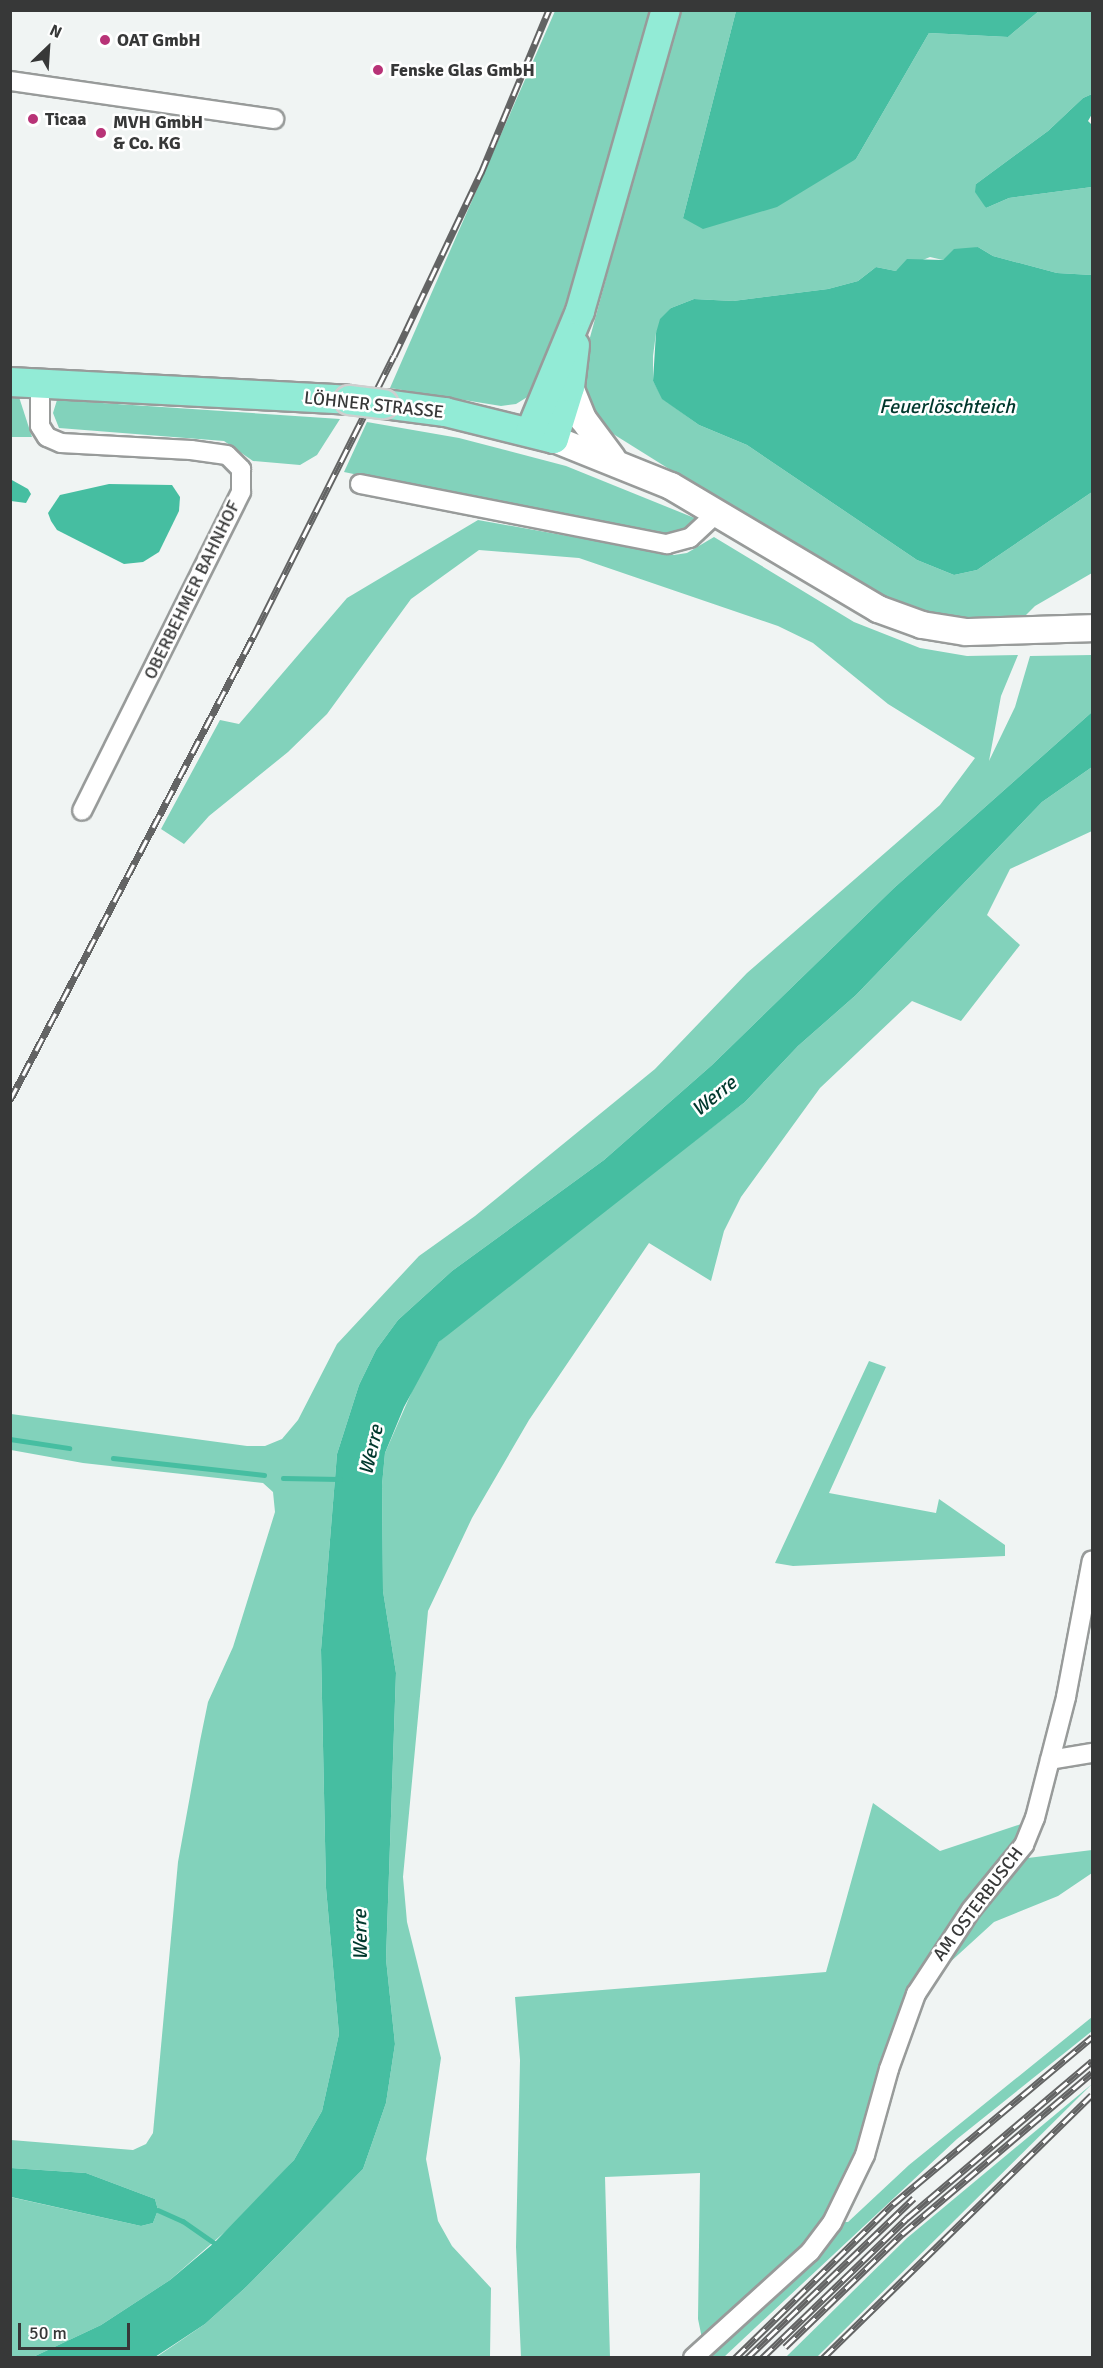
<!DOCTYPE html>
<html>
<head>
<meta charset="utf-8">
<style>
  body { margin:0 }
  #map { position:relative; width:1103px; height:2368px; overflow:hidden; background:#f0f4f3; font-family:Signika,sans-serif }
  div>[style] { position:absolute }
  .green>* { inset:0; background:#82d2bb }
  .water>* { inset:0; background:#46bea1 }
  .stream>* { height:4.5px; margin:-2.25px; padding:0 2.25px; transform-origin:2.25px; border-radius:2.25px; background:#46bea1 }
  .roads { filter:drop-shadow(2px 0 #989b9a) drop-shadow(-2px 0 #989b9a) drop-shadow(0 2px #989b9a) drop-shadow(0 -2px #989b9a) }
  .minor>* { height:18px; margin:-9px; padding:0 9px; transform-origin:9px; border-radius:9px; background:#fff }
  .secondary>* { height:26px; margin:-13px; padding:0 13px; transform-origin:13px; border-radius:13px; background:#fff }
  .primary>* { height:28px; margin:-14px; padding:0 14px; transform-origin:14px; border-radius:14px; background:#92ebd6 }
  .rail>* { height:7px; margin-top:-3.5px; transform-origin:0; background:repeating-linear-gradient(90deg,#fff 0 14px,#636464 0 28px); box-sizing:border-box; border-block:2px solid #636464 }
  .bridges { filter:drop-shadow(2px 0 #cfcfcf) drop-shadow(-2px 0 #cfcfcf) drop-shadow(0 2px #cfcfcf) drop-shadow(0 -2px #cfcfcf) }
  .primary-bridge>* { height:28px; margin:-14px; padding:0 14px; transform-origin:14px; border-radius:14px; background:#92ebd6 }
  .dots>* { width:16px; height:16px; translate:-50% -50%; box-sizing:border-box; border:3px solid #fff; border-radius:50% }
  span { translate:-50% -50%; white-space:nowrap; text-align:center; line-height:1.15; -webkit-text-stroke:5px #fff; paint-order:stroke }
  .poi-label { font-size:18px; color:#373838; font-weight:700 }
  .left { translate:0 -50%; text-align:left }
  .street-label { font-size:18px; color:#373838 }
  .water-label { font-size:20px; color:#00382d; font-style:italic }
  .frame { position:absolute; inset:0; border:12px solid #373838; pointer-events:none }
  .north { position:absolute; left:18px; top:18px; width:60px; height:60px; -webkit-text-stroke:4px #fff; paint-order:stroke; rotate:25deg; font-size:16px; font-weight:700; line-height:24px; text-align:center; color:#373838 }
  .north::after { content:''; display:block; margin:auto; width:21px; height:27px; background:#373838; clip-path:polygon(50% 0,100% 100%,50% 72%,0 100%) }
  .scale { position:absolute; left:18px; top:2323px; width:112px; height:27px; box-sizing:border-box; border:3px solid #373838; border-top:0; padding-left:8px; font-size:18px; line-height:21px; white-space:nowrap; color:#373838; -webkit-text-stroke:4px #fff; paint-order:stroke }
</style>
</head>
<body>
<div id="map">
  <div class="green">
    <i style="clip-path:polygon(555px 11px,653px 11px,593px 226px,544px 363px,529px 396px,516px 404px,501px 406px,390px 388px)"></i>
    <i style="clip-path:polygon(679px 11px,736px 11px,683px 218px,856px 159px,929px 33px,1008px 37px,1039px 11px,1092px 11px,1092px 94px,1083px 98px,1048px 131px,976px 184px,986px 208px,1009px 198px,1092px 187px,1092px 275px,1057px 273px,993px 256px,978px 247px,943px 260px,930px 257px,896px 271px,876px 267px,858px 281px,828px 289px,733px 301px,694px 299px,671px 308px,656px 333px,653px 356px,653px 381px,663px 399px,699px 425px,747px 445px,917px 560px,954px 575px,977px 570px,1092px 492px,1092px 573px,1035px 606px,1018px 623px,957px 621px,902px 608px,861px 589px,602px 427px,582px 386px,589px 341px)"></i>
    <i style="clip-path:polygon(11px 397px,19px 397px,32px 437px,11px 437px)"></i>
    <i style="clip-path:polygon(57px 400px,340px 419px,317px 455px,300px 465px,253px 461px,224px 441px,59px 428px,53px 413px)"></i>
    <i style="clip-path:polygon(367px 422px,459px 438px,566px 466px,697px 519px,679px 535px,653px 536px,344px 472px)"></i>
    <i style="clip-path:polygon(478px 520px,674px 555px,687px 553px,714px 537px,854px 622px,920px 648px,967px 656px,1018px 655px,1001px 696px,989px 761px,1015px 707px,1030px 656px,1092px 655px,1092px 712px,894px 888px,712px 1065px,604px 1160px,452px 1271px,398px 1320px,376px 1350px,359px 1385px,337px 1454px,321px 1650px,326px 1888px,339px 2034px,322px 2111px,294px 2160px,243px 2216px,170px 2280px,101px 2325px,33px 2357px,11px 2357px,10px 2197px,141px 2226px,153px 2223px,158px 2210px,155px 2199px,86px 2173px,11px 2168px,11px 2140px,133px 2150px,146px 2144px,153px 2133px,178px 1862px,200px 1741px,208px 1702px,233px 1647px,275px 1512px,273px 1492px,263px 1483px,83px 1463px,11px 1450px,11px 1414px,247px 1446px,265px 1446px,282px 1439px,298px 1420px,337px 1344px,419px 1256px,475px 1216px,655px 1069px,747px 973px,940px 805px,975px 758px,888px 704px,813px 643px,778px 626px,579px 558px,479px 550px,411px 599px,327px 714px,288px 752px,209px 816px,184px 844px,161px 829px,220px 720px,239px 724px,347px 598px)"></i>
    <i style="clip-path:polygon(1092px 767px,1092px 831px,1010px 869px,987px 915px,1020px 945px,961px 1021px,912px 1001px,820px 1088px,741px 1197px,724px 1231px,711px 1281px,649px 1243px,529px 1420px,472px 1518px,428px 1611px,403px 1877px,407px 1922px,441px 2058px,426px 2159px,438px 2221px,452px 2246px,491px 2288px,490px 2357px,155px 2358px,205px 2324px,245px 2288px,363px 2169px,386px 2103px,395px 2044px,386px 1959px,396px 1673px,383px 1591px,382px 1485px,385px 1453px,420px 1373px,439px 1342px,481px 1305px,745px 1102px,798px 1046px,856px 995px,1042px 802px)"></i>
    <i style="clip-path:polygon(869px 1361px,886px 1367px,829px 1493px,936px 1513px,939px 1499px,1005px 1545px,1005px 1556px,793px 1566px,775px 1563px)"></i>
    <i style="clip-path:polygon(873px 1803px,940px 1851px,1027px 1822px,1028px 1858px,1092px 1850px,1092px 1873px,1058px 1896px,994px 1922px,948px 1964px,926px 1994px,841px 2222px,848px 2222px,909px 2165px,1092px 2017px,1092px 2031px,957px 2139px,724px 2357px,699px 2357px,705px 2353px,698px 2319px,700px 2173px,605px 2177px,610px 2357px,521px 2357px,516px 2247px,520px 2060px,515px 1997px,826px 1972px)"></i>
    <i style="clip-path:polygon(1092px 2084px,817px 2357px,786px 2357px,907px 2238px)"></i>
  </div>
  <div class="water">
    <i style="clip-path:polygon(736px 11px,736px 10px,1039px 11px,1008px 37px,929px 33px,856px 159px,777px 207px,703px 229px,683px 218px)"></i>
    <i style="clip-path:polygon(1092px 94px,1092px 114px,1088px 121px,1092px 125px,1092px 187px,1009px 198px,986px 208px,975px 192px,976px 184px,1048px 131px,1083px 98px)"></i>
    <i style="clip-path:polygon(978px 247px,993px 256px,1057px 273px,1092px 275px,1092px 492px,977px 570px,954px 575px,917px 560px,747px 445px,699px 425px,662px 399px,653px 381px,656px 333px,660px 319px,671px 308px,694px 299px,733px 301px,828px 289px,858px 281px,876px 267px,896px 271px,907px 259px,943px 260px,954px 249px)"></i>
    <i style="clip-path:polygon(10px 479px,28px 489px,31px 494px,26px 503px,11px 501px)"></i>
    <i style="clip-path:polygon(109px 484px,172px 485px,180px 497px,179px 511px,159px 552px,143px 562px,124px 564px,57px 530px,51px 521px,48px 513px,60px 495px)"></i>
    <i style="clip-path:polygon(1092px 712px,1092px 767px,1042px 802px,856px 995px,798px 1046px,745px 1102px,439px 1342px,404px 1407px,385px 1453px,382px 1485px,383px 1591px,396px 1673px,386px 1959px,395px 2044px,386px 2103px,363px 2169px,245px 2288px,205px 2324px,155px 2357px,33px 2357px,101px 2325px,170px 2280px,214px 2243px,294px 2160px,322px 2111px,339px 2034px,326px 1888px,321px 1650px,337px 1454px,359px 1385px,376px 1350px,398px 1320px,452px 1271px,604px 1160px,712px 1065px,894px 888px)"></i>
    <i style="clip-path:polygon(11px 2168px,86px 2173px,155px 2199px,158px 2210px,153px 2223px,141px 2226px,11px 2197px)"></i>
  </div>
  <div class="stream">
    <i style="left:10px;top:1439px;width:60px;rotate:8.7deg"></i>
    <i style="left:113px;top:1458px;width:152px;rotate:6.4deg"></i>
    <i style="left:283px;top:1478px;width:57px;rotate:1deg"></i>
    <i style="left:158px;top:2210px;width:27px;rotate:24deg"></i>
    <i style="left:183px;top:2221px;width:38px;rotate:35deg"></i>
  </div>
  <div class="roads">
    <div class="minor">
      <i style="left:10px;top:81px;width:267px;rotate:8.2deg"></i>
      <i style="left:40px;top:383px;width:43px;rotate:90deg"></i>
      <i style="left:40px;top:426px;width:13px;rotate:58deg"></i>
      <i style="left:47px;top:437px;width:15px;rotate:23deg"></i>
      <i style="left:61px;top:443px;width:130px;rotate:3.1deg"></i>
      <i style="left:191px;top:450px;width:36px;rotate:8deg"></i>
      <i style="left:227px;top:455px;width:20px;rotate:45deg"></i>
      <i style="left:241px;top:469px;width:23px;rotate:90deg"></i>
      <i style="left:241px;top:492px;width:356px;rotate:116.5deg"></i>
      <i style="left:360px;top:484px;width:313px;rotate:11.1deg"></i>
      <i style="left:667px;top:544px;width:24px;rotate:-15deg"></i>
      <i style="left:690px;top:538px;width:40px;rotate:-43deg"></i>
      <i style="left:1050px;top:1760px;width:43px;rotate:-9.5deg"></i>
      <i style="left:693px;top:2358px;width:158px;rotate:-42.2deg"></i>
      <i style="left:810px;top:2252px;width:36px;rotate:-53deg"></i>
      <i style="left:832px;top:2223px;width:76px;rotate:-64.1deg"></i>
      <i style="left:865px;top:2155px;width:89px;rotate:-74.4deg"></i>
      <i style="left:889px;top:2069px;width:80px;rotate:-70.2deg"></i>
      <i style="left:916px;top:1994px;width:100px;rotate:-56.8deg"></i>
      <i style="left:971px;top:1910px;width:84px;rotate:-50.8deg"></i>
      <i style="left:1024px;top:1845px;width:29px;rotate:-68deg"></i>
      <i style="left:1035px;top:1818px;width:125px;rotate:-75.6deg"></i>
      <i style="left:1066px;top:1697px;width:139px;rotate:-79.3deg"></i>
    </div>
    <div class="secondary">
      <i style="left:570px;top:387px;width:35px;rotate:68deg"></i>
      <i style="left:583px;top:419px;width:49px;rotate:53.4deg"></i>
      <i style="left:554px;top:439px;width:126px;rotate:21.9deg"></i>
      <i style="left:671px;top:486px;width:241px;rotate:30.7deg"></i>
      <i style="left:878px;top:609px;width:47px;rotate:20deg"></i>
      <i style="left:922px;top:625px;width:45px;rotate:9deg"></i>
      <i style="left:966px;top:632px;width:126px;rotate:-1.8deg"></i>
    </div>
    <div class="primary">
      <i style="left:10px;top:382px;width:339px;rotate:3deg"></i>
      <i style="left:384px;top:404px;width:62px;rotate:7.5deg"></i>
      <i style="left:445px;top:412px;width:112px;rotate:13.9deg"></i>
      <i style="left:554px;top:439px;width:54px;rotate:-72.9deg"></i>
      <i style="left:570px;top:387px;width:42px;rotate:-83.2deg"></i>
      <i style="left:530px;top:432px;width:131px;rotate:-67.5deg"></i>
      <i style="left:580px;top:311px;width:313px;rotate:-74.1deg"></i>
    </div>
  </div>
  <div class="rail">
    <i style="left:10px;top:1100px;width:523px;rotate:-62.31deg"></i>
    <i style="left:253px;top:637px;width:314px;rotate:-63.4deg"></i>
    <i style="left:394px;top:356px;width:203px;rotate:-64.6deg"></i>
    <i style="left:481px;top:173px;width:177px;rotate:-67.4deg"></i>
    <i style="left:785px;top:2347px;width:163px;rotate:-44deg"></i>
    <i style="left:902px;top:2234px;width:249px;rotate:-40.3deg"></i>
    <i style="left:735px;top:2358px;width:221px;rotate:-44.3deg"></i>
    <i style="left:893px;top:2204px;width:260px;rotate:-40deg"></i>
    <i style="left:747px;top:2358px;width:231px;rotate:-43.8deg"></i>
    <i style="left:762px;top:2358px;width:202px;rotate:-44deg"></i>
    <i style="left:907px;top:2218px;width:243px;rotate:-40.3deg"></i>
    <i style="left:823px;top:2358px;width:376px;rotate:-44.4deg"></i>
  </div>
  <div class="bridges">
    <div class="primary-bridge">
      <i style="left:349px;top:400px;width:35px;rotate:7deg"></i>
    </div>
  </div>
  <div class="dots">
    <i style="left:105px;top:40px;background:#b83377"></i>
    <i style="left:378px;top:70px;background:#b83377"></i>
    <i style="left:33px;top:119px;background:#b83377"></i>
    <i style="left:101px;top:133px;background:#b83377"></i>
  </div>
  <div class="poi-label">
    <span class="left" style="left:117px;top:40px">OAT GmbH</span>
    <span class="left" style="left:390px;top:70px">Fenske Glas GmbH</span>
    <span class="left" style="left:45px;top:119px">Ticaa</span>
    <span class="left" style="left:113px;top:133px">MVH GmbH<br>&amp; Co. KG</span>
  </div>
  <div class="street-label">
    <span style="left:374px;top:405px;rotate:6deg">LÖHNER STRASSE</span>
    <span style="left:192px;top:590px;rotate:-64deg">OBERBEHMER BAHNHOF</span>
    <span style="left:978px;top:1904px;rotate:-53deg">AM OSTERBUSCH</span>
  </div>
  <div class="water-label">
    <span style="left:947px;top:406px">Feuerlöschteich</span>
    <span style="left:714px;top:1096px;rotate:-39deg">Werre</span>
    <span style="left:371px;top:1450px;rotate:-77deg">Werre</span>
    <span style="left:360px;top:1935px;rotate:-91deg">Werre</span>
  </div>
  <div class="frame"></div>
  <div class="north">N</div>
  <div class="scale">50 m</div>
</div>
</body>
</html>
